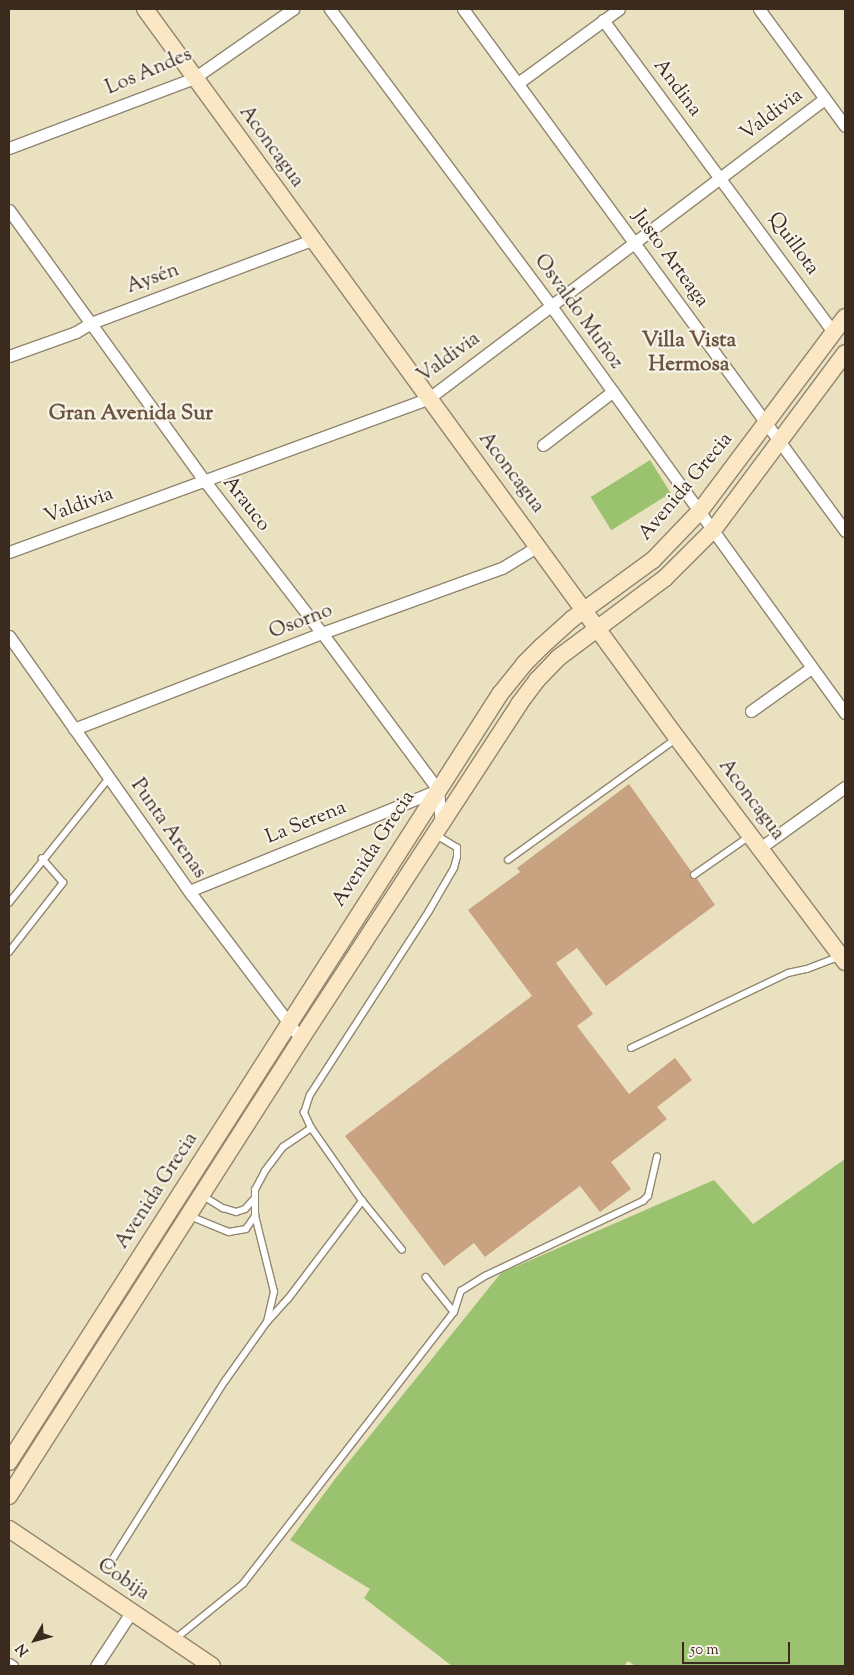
<!DOCTYPE html>
<html>
<head>
<meta charset="utf-8">
<style>
  body { margin:0 }
  #map { position:relative; width:854px; height:1675px; overflow:hidden; background:#eae1c0; font-family:"Sorts Mill Goudy",serif }
  div>[style] { position:absolute }
  .green>* { inset:0; background:#9bc36f; transform-origin:0 0 }
  .building>* { inset:0; background:#c9a281 }
  .roads { filter:drop-shadow(1px 0 #92866f) drop-shadow(-1px 0 #92866f) drop-shadow(0 1px #92866f) drop-shadow(0 -1px #92866f) }
  .lane>* { height:5.5px; margin:-2.75px; padding:0 2.75px; transform-origin:2.75px; border-radius:2.75px; background:#fff }
  .street>* { height:11px; margin:-5.5px; padding:0 5.5px; transform-origin:5.5px; border-radius:5.5px; background:#fff }
  .secondary>* { height:16px; margin:-8px; padding:0 8px; transform-origin:8px; border-radius:8px; background:#fbe7c3 }
  span { translate:-50% -50%; white-space:nowrap; text-align:center; line-height:1.15; -webkit-text-stroke:4.5px #f7f3e8; paint-order:stroke }
  .street-label { font-size:20px; color:#3b2a1e }
  .neighbourhood-label { font-size:21px; color:#6d5441; font-weight:700 }
  .frame { position:absolute; inset:0; border:10px solid #3b2a1e; pointer-events:none }
  .north { position:absolute; left:10px; top:1615px; width:50px; height:50px; -webkit-text-stroke:4px #f7f3e8; paint-order:stroke; rotate:232deg; font-size:14px; font-weight:700; line-height:20px; text-align:center; color:#3b2a1e }
  .north::after { content:''; display:block; margin:auto; width:18px; height:22px; background:#3b2a1e; clip-path:polygon(50% 0,100% 100%,50% 72%,0 100%) }
  .scale { position:absolute; left:682px; top:1642px; width:108px; height:22px; box-sizing:border-box; border:2px solid #3b2a1e; border-top:0; padding-left:6px; font-size:15px; line-height:18px; white-space:nowrap; color:#3b2a1e; -webkit-text-stroke:4px #f7f3e8; paint-order:stroke }
</style>
</head>
<body>
<div id="map">
  <div class="green">
    <i style="left:650px;top:460px;width:39px;height:70px;rotate:58deg"></i>
    <i style="clip-path:polygon(845px 1159px,845px 1666px,635px 1666px,628px 1661px,624px 1666px,452px 1666px,364px 1598px,370px 1589px,290px 1540px,335px 1479px,501px 1273px,714px 1180px,753px 1224px)"></i>
  </div>
  <div class="building">
    <i style="clip-path:polygon(629px 784px,691px 871px,690px 877px,697px 879px,715px 905px,606px 986px,577px 948px,556px 963px,593px 1014px,577px 1026px,629px 1094px,675px 1058px,692px 1080px,657px 1107px,667px 1119px,611px 1162px,631px 1189px,600px 1212px,580px 1186px,485px 1257px,474px 1243px,444px 1266px,345px 1136px,532px 996px,468px 910px,520px 872px,517px 868px)"></i>
  </div>
  <div class="roads">
    <div class="lane">
      <i style="left:508px;top:860px;width:207px;rotate:-35.8deg"></i>
      <i style="left:694px;top:875px;width:68px;rotate:-34.9deg"></i>
      <i style="left:9px;top:903px;width:160px;rotate:-51.3deg"></i>
      <i style="left:9px;top:952px;width:88px;rotate:-52deg"></i>
      <i style="left:63px;top:883px;width:32px;rotate:-131deg"></i>
      <i style="left:631px;top:1048px;width:174px;rotate:-25.5deg"></i>
      <i style="left:788px;top:973px;width:19px;rotate:-12deg"></i>
      <i style="left:807px;top:969px;width:34px;rotate:-21deg"></i>
      <i style="left:202px;top:1195px;width:25px;rotate:32deg"></i>
      <i style="left:223px;top:1208px;width:14px;rotate:17deg"></i>
      <i style="left:236px;top:1212px;width:9px;rotate:-18deg"></i>
      <i style="left:245px;top:1209px;width:13px;rotate:-48deg"></i>
      <i style="left:190px;top:1216px;width:42px;rotate:22.3deg"></i>
      <i style="left:229px;top:1232px;width:17px;rotate:-10deg"></i>
      <i style="left:246px;top:1229px;width:16px;rotate:-55deg"></i>
      <i style="left:402px;top:1250px;width:63px;rotate:-129.2deg"></i>
      <i style="left:362px;top:1201px;width:89px;rotate:-124.9deg"></i>
      <i style="left:311px;top:1128px;width:17px;rotate:-115deg"></i>
      <i style="left:304px;top:1113px;width:19px;rotate:-72deg"></i>
      <i style="left:310px;top:1095px;width:219px;rotate:-57.1deg"></i>
      <i style="left:429px;top:911px;width:50px;rotate:-59.8deg"></i>
      <i style="left:454px;top:868px;width:11px;rotate:-75deg"></i>
      <i style="left:457px;top:857px;width:9px;rotate:-90deg"></i>
      <i style="left:457px;top:848px;width:26px;rotate:-149deg"></i>
      <i style="left:426px;top:1277px;width:45px;rotate:51.3deg"></i>
      <i style="left:454px;top:1312px;width:22px;rotate:-72deg"></i>
      <i style="left:461px;top:1291px;width:28px;rotate:-32deg"></i>
      <i style="left:485px;top:1276px;width:175px;rotate:-25.4deg"></i>
      <i style="left:643px;top:1201px;width:7px;rotate:-45deg"></i>
      <i style="left:648px;top:1196px;width:40px;rotate:-77deg"></i>
      <i style="left:267px;top:1322px;width:31px;rotate:-77deg"></i>
      <i style="left:274px;top:1292px;width:78px;rotate:-104deg"></i>
      <i style="left:255px;top:1216px;width:26px;rotate:-90deg"></i>
      <i style="left:255px;top:1190px;width:21px;rotate:-62deg"></i>
      <i style="left:265px;top:1171px;width:30px;rotate:-53deg"></i>
      <i style="left:283px;top:1147px;width:34px;rotate:-34deg"></i>
      <i style="left:109px;top:1565px;width:218px;rotate:-57.8deg"></i>
      <i style="left:225px;top:1381px;width:72px;rotate:-54.6deg"></i>
      <i style="left:267px;top:1322px;width:31px;rotate:-48deg"></i>
      <i style="left:288px;top:1299px;width:123px;rotate:-52.9deg"></i>
      <i style="left:174px;top:1640px;width:89px;rotate:-39.1deg"></i>
      <i style="left:243px;top:1584px;width:344px;rotate:-52.2deg"></i>
    </div>
    <div class="street">
      <i style="left:330px;top:9px;width:370px;rotate:53.3deg"></i>
      <i style="left:551px;top:306px;width:502px;rotate:54.16deg"></i>
      <i style="left:463px;top:9px;width:647px;rotate:53.8deg"></i>
      <i style="left:759px;top:9px;width:145px;rotate:53.7deg"></i>
      <i style="left:603px;top:20px;width:389px;rotate:53.6deg"></i>
      <i style="left:518px;top:83px;width:125px;rotate:-36.2deg"></i>
      <i style="left:9px;top:148px;width:198px;rotate:-20.7deg"></i>
      <i style="left:194px;top:78px;width:121px;rotate:-34.9deg"></i>
      <i style="left:9px;top:210px;width:333px;rotate:54.2deg"></i>
      <i style="left:204px;top:480px;width:193px;rotate:52.4deg"></i>
      <i style="left:322px;top:633px;width:195px;rotate:53.5deg"></i>
      <i style="left:438px;top:790px;width:33px;rotate:85deg"></i>
      <i style="left:9px;top:356px;width:71px;rotate:-19.7deg"></i>
      <i style="left:76px;top:332px;width:17px;rotate:-31deg"></i>
      <i style="left:91px;top:323px;width:236px;rotate:-20.6deg"></i>
      <i style="left:543px;top:445px;width:88px;rotate:-37.6deg"></i>
      <i style="left:9px;top:552px;width:447px;rotate:-20.1deg"></i>
      <i style="left:429px;top:398px;width:496px;rotate:-37.1deg"></i>
      <i style="left:9px;top:636px;width:317px;rotate:54.8deg"></i>
      <i style="left:192px;top:895px;width:181px;rotate:52.9deg"></i>
      <i style="left:751px;top:711px;width:74px;rotate:-35.6deg"></i>
      <i style="left:74px;top:729px;width:266px;rotate:-21.2deg"></i>
      <i style="left:322px;top:633px;width:191px;rotate:-19.9deg"></i>
      <i style="left:502px;top:568px;width:42px;rotate:-31.4deg"></i>
      <i style="left:760px;top:848px;width:105px;rotate:-35.7deg"></i>
      <i style="left:189px;top:891px;width:269px;rotate:-22.1deg"></i>
      <i style="left:9px;top:1664px;width:4px;rotate:34deg"></i>
      <i style="left:96px;top:1666px;width:66px;rotate:-56.8deg"></i>
    </div>
    <div class="secondary">
      <i style="left:145px;top:9px;width:902px;rotate:53.88deg"></i>
      <i style="left:677px;top:738px;width:280px;rotate:53.1deg"></i>
      <i style="left:9px;top:1462px;width:912px;rotate:-57.41deg"></i>
      <i style="left:500px;top:694px;width:38px;rotate:-51deg"></i>
      <i style="left:524px;top:664px;width:24px;rotate:-45deg"></i>
      <i style="left:541px;top:647px;width:42px;rotate:-42.1deg"></i>
      <i style="left:572px;top:619px;width:100px;rotate:-36.1deg"></i>
      <i style="left:653px;top:560px;width:68px;rotate:-46.2deg"></i>
      <i style="left:700px;top:511px;width:242px;rotate:-53.2deg"></i>
      <i style="left:9px;top:1496px;width:542px;rotate:-57.42deg"></i>
      <i style="left:301px;top:1039px;width:400px;rotate:-56.9deg"></i>
      <i style="left:519px;top:704px;width:30px;rotate:-53deg"></i>
      <i style="left:537px;top:680px;width:30px;rotate:-46deg"></i>
      <i style="left:558px;top:658px;width:134px;rotate:-36.8deg"></i>
      <i style="left:665px;top:578px;width:69px;rotate:-45deg"></i>
      <i style="left:714px;top:529px;width:219px;rotate:-53.3deg"></i>
      <i style="left:9px;top:1529px;width:245px;rotate:34deg"></i>
    </div>
  </div>
  <div class="street-label">
    <span style="left:149px;top:72px;rotate:-23deg">Los Andes</span>
    <span style="left:677px;top:88px;rotate:53deg">Andina</span>
    <span style="left:772px;top:115px;rotate:-37deg">Valdivia</span>
    <span style="left:271px;top:147px;rotate:54deg">Aconcagua</span>
    <span style="left:793px;top:244px;rotate:54deg">Quillota</span>
    <span style="left:670px;top:259px;rotate:54deg">Justo Arteaga</span>
    <span style="left:153px;top:279px;rotate:-20deg">Aysén</span>
    <span style="left:578px;top:312px;rotate:54deg">Osvaldo Muñoz</span>
    <span style="left:449px;top:358px;rotate:-36deg">Valdivia</span>
    <span style="left:511px;top:473px;rotate:53deg">Aconcagua</span>
    <span style="left:686px;top:487px;rotate:-50deg">Avenida Grecia</span>
    <span style="left:246px;top:504px;rotate:52deg">Arauco</span>
    <span style="left:79px;top:506px;rotate:-20deg">Valdivia</span>
    <span style="left:301px;top:622px;rotate:-21deg">Osorno</span>
    <span style="left:751px;top:800px;rotate:53deg">Aconcagua</span>
    <span style="left:306px;top:823px;rotate:-22deg">La Serena</span>
    <span style="left:168px;top:829px;rotate:55deg">Punta Arenas</span>
    <span style="left:374px;top:849px;rotate:-57deg">Avenida Grecia</span>
    <span style="left:157px;top:1191px;rotate:-57deg">Avenida Grecia</span>
    <span style="left:123px;top:1580px;rotate:34deg">Cobija</span>
  </div>
  <div class="neighbourhood-label">
    <span style="left:689px;top:353px">Villa Vista<br>Hermosa</span>
    <span style="left:131px;top:414px">Gran Avenida Sur</span>
  </div>
  <div class="frame"></div>
  <div class="north">N</div>
  <div class="scale">50 m</div>
</div>
</body>
</html>
